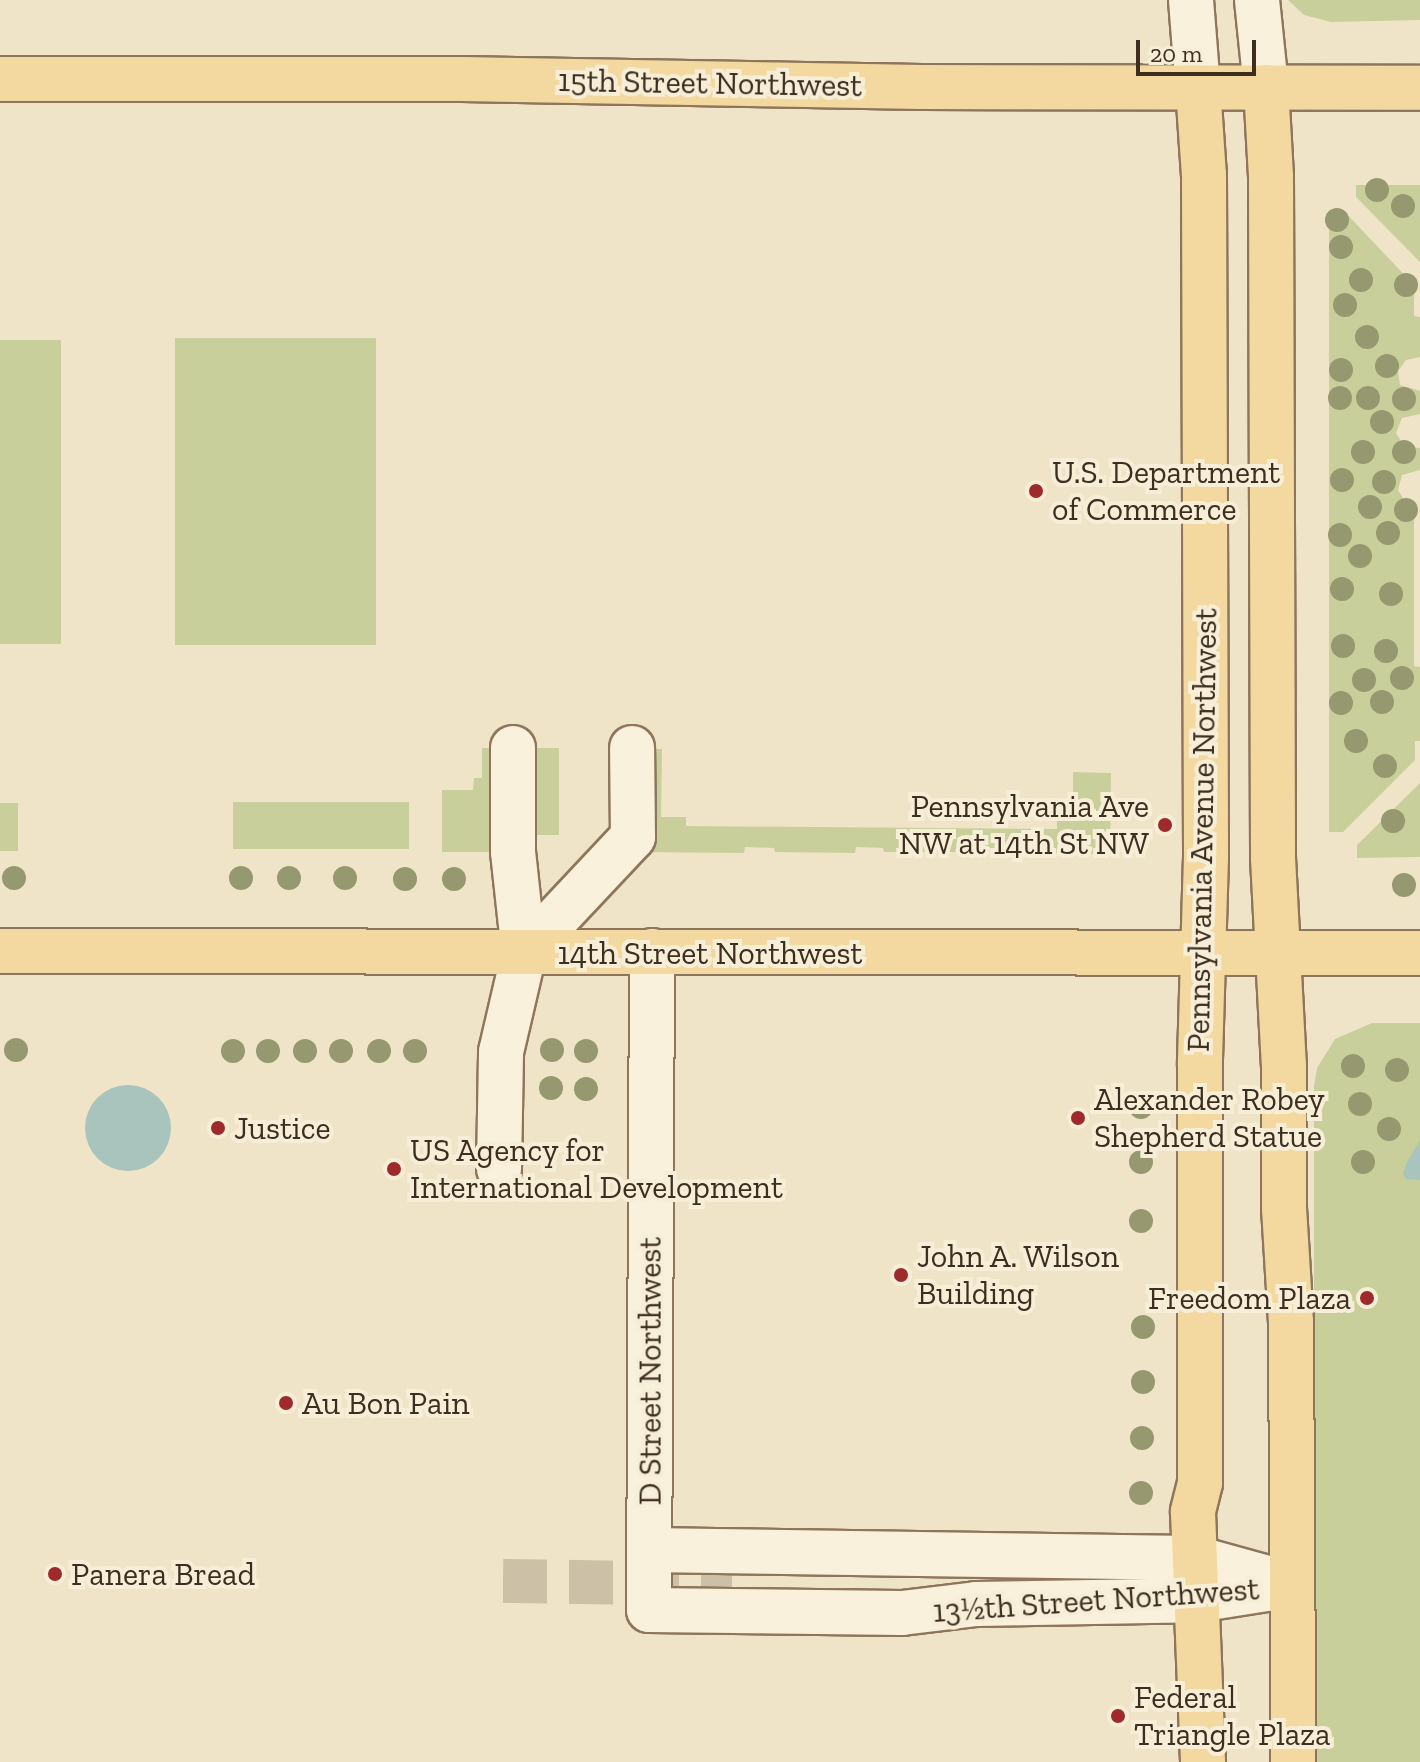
<!DOCTYPE html>
<html>
<head>
<meta charset="utf-8">
<style>
  body { margin:0 }
  #map { position:relative; width:1420px; height:1762px; overflow:hidden; background:#f0e4c8; font-family:"Zilla Slab",serif }
  div>[style] { position:absolute }
  .green>* { inset:0; background:#c9cf9b; transform-origin:0 0 }
  .water>* { inset:0; background:#a9c4bc }
  .round { border-radius:50% }
  .minor-tunnel>* { height:44px; margin-top:-22px; transform-origin:0; background:repeating-linear-gradient(90deg,#ccc0a6 0 44px,transparent 0 66px) }
  .roads { filter:drop-shadow(2px 0 #8d765c) drop-shadow(-2px 0 #8d765c) drop-shadow(0 2px #8d765c) drop-shadow(0 -2px #8d765c) }
  .minor>* { height:44px; margin:-22px; padding:0 22px; transform-origin:22px; border-radius:22px; background:#faf1dc }
  .major>* { height:44px; margin:-22px; padding:0 22px; transform-origin:22px; border-radius:22px; background:#f3d9a0 }
  .trees>* { width:24px; height:24px; margin:-12px; border-radius:50%; background:#96986f }
  .dots>* { width:22px; height:22px; translate:-50% -50%; box-sizing:border-box; border:4px solid #f7eed8; border-radius:50% }
  span { translate:-50% -50%; white-space:nowrap; text-align:center; line-height:1.15; -webkit-text-stroke:8px #f7eed8; paint-order:stroke }
  .street-label { font-size:32px; color:#3d2e20 }
  .poi-label { font-size:32px; color:#3d2e20 }
  .left { translate:0 -50%; text-align:left }
  .right { translate:-100% -50%; text-align:right }
  .scale { position:absolute; left:1136px; top:40px; width:120px; height:36px; box-sizing:border-box; border:4px solid #3d2e20; border-top:0; padding-left:10px; font-size:24px; line-height:28px; white-space:nowrap; color:#3d2e20; -webkit-text-stroke:6px #f7eed8; paint-order:stroke }
</style>
</head>
<body>
<div id="map">
  <div class="green">
    <i style="clip-path:polygon(1288px 0,1420px 0,1420px 20px,1331px 22px,1304px 15px)"></i>
    <i style="clip-path:polygon(1356px 185px,1420px 185px,1420px 262px,1356px 197px)"></i>
    <i style="clip-path:polygon(1329px 210px,1343px 210px,1414px 285px,1414px 316px,1420px 317px,1420px 357px,1406px 360px,1398px 371px,1400px 385px,1420px 391px,1420px 414px,1402px 418px,1396px 433px,1404px 446px,1420px 448px,1420px 470px,1402px 475px,1398px 490px,1406px 503px,1414px 506px,1414px 666px,1420px 667px,1420px 741px,1415px 741px,1415px 760px,1343px 832px,1329px 832px)"></i>
    <i style="left:175px;top:338px;width:201px;height:307px"></i>
    <i style="left:0;top:340px;width:61px;height:304px"></i>
    <i style="clip-path:polygon(482px 748px,505px 748px,505px 852px,442px 852px,442px 790px,473px 790px,474px 778px,482px 778px)"></i>
    <i style="left:531px;top:748px;width:28px;height:87px"></i>
    <i style="clip-path:polygon(641px 749px,662px 749px,661px 817px,686px 817px,686px 826px,1057px 829px,1057px 817px,1073px 816px,1073px 772px,1111px 773px,1110px 854px,994px 853px,993px 848px,965px 848px,964px 852px,884px 852px,883px 848px,856px 847px,855px 853px,775px 852px,774px 848px,745px 847px,744px 853px,640px 852px)"></i>
    <i style="clip-path:polygon(1420px 783px,1420px 857px,1357px 858px,1357px 845px)"></i>
    <i style="left:233px;top:802px;width:176px;height:47px"></i>
    <i style="left:0;top:803px;width:18px;height:48px"></i>
    <i style="clip-path:polygon(1372px 1023px,1420px 1023px,1420px 1762px,1314px 1762px,1314px 1086px,1317px 1068px,1335px 1039px)"></i>
  </div>
  <div class="water">
    <i class="round" style="left:85px;top:1085px;width:86px;height:86px"></i>
    <i style="clip-path:polygon(1420px 1140px,1420px 1180px,1406px 1179px,1403px 1173px,1407px 1162px)"></i>
  </div>
  <div class="minor-tunnel">
    <i style="left:503px;top:1581px;width:229px;rotate:0.8deg"></i>
  </div>
  <div class="roads">
    <div class="minor">
      <i style="left:1191px;top:0;width:88px;rotate:85.5deg"></i>
      <i style="left:1257px;top:0;width:87px;rotate:84.1deg"></i>
      <i style="left:652px;top:951px;width:659px;rotate:90.26deg"></i>
      <i style="left:649px;top:1610px;width:253px;rotate:0.7deg"></i>
      <i style="left:902px;top:1613px;width:75px;rotate:-6.9deg"></i>
      <i style="left:976px;top:1604px;width:221px;rotate:-1deg"></i>
      <i style="left:1197px;top:1600px;width:96px;rotate:-9deg"></i>
      <i style="left:524px;top:953px;width:159px;rotate:-46.8deg"></i>
      <i style="left:633px;top:837px;width:89px;rotate:-90.6deg"></i>
      <i style="left:499px;top:1169px;width:117px;rotate:-89deg"></i>
      <i style="left:501px;top:1052px;width:102px;rotate:-76.9deg"></i>
      <i style="left:524px;top:953px;width:102px;rotate:-96.2deg"></i>
      <i style="left:513px;top:852px;width:104px;rotate:-90deg"></i>
      <i style="left:649px;top:1550px;width:546px;rotate:0.84deg"></i>
      <i style="left:1195px;top:1558px;width:90px;rotate:15.4deg"></i>
    </div>
    <div class="major">
      <i style="left:0;top:79px;width:462px"></i>
      <i style="left:462px;top:79px;width:460px;rotate:1deg"></i>
      <i style="left:922px;top:87px;width:498px;rotate:0.1deg"></i>
      <i style="left:1266px;top:87px;width:90px;rotate:86.8deg"></i>
      <i style="left:1271px;top:177px;width:681px;rotate:89.83deg"></i>
      <i style="left:1273px;top:858px;width:207px;rotate:87deg"></i>
      <i style="left:1284px;top:1065px;width:143px;rotate:90deg"></i>
      <i style="left:1284px;top:1208px;width:114px;rotate:86.5deg"></i>
      <i style="left:1291px;top:1322px;width:440px;rotate:89.7deg"></i>
      <i style="left:1198px;top:88px;width:87px;rotate:86.1deg"></i>
      <i style="left:1204px;top:175px;width:682px;rotate:89.83deg"></i>
      <i style="left:1206px;top:857px;width:208px;rotate:91.7deg"></i>
      <i style="left:1200px;top:1065px;width:418px;rotate:90deg"></i>
      <i style="left:1200px;top:1483px;width:30px;rotate:104deg"></i>
      <i style="left:1193px;top:1512px;width:250px;rotate:87.7deg"></i>
      <i style="left:0;top:951px;width:1420px;rotate:0.08deg"></i>
    </div>
  </div>
  <div class="trees">
    <i style="left:1377px;top:190px"></i>
    <i style="left:1403px;top:206px"></i>
    <i style="left:1337px;top:220px"></i>
    <i style="left:1341px;top:247px"></i>
    <i style="left:1361px;top:280px"></i>
    <i style="left:1406px;top:285px"></i>
    <i style="left:1345px;top:305px"></i>
    <i style="left:1367px;top:337px"></i>
    <i style="left:1387px;top:366px"></i>
    <i style="left:1341px;top:370px"></i>
    <i style="left:1340px;top:398px"></i>
    <i style="left:1368px;top:398px"></i>
    <i style="left:1404px;top:399px"></i>
    <i style="left:1382px;top:422px"></i>
    <i style="left:1363px;top:452px"></i>
    <i style="left:1404px;top:452px"></i>
    <i style="left:1342px;top:480px"></i>
    <i style="left:1384px;top:482px"></i>
    <i style="left:1370px;top:507px"></i>
    <i style="left:1406px;top:510px"></i>
    <i style="left:1388px;top:533px"></i>
    <i style="left:1340px;top:535px"></i>
    <i style="left:1360px;top:556px"></i>
    <i style="left:1342px;top:589px"></i>
    <i style="left:1391px;top:594px"></i>
    <i style="left:1343px;top:646px"></i>
    <i style="left:1386px;top:651px"></i>
    <i style="left:1402px;top:678px"></i>
    <i style="left:1364px;top:680px"></i>
    <i style="left:1382px;top:702px"></i>
    <i style="left:1341px;top:703px"></i>
    <i style="left:1356px;top:741px"></i>
    <i style="left:1385px;top:766px"></i>
    <i style="left:1393px;top:821px"></i>
    <i style="left:14px;top:878px"></i>
    <i style="left:241px;top:878px"></i>
    <i style="left:289px;top:878px"></i>
    <i style="left:345px;top:878px"></i>
    <i style="left:405px;top:879px"></i>
    <i style="left:454px;top:879px"></i>
    <i style="left:1404px;top:885px"></i>
    <i style="left:16px;top:1050px"></i>
    <i style="left:552px;top:1050px"></i>
    <i style="left:233px;top:1051px"></i>
    <i style="left:268px;top:1051px"></i>
    <i style="left:305px;top:1051px"></i>
    <i style="left:341px;top:1051px"></i>
    <i style="left:379px;top:1051px"></i>
    <i style="left:415px;top:1051px"></i>
    <i style="left:586px;top:1051px"></i>
    <i style="left:1353px;top:1066px"></i>
    <i style="left:1397px;top:1070px"></i>
    <i style="left:551px;top:1088px"></i>
    <i style="left:586px;top:1089px"></i>
    <i style="left:1360px;top:1104px"></i>
    <i style="left:1141px;top:1107px"></i>
    <i style="left:1389px;top:1129px"></i>
    <i style="left:1141px;top:1162px"></i>
    <i style="left:1363px;top:1162px"></i>
    <i style="left:1141px;top:1221px"></i>
    <i style="left:1143px;top:1327px"></i>
    <i style="left:1143px;top:1382px"></i>
    <i style="left:1142px;top:1438px"></i>
    <i style="left:1141px;top:1493px"></i>
  </div>
  <div class="dots">
    <i style="left:1036px;top:491px;background:#9e2a2b"></i>
    <i style="left:1165px;top:825px;background:#9e2a2b"></i>
    <i style="left:1078px;top:1118px;background:#9e2a2b"></i>
    <i style="left:218px;top:1128px;background:#9e2a2b"></i>
    <i style="left:394px;top:1169px;background:#9e2a2b"></i>
    <i style="left:901px;top:1275px;background:#9e2a2b"></i>
    <i style="left:1367px;top:1298px;background:#9e2a2b"></i>
    <i style="left:286px;top:1403px;background:#9e2a2b"></i>
    <i style="left:55px;top:1574px;background:#9e2a2b"></i>
    <i style="left:1118px;top:1716px;background:#9e2a2b"></i>
  </div>
  <div class="street-label">
    <span style="left:710px;top:83px;rotate:1deg">15th Street Northwest</span>
    <span style="left:1202px;top:830px;rotate:-89deg">Pennsylvania Avenue Northwest</span>
    <span style="left:710px;top:953px">14th Street Northwest</span>
    <span style="left:650px;top:1371px;rotate:-90deg">D Street Northwest</span>
    <span style="left:1096px;top:1600px;rotate:-4deg">13½th Street Northwest</span>
  </div>
  <div class="poi-label">
    <span class="left" style="left:1052px;top:491px">U.S. Department<br>of Commerce</span>
    <span class="right" style="left:1149px;top:825px">Pennsylvania Ave<br>NW at 14th St NW</span>
    <span class="left" style="left:1094px;top:1118px">Alexander Robey<br>Shepherd Statue</span>
    <span class="left" style="left:234px;top:1128px">Justice</span>
    <span class="left" style="left:410px;top:1169px">US Agency for<br>International Development</span>
    <span class="left" style="left:917px;top:1275px">John A. Wilson<br>Building</span>
    <span class="right" style="left:1351px;top:1298px">Freedom Plaza</span>
    <span class="left" style="left:302px;top:1403px">Au Bon Pain</span>
    <span class="left" style="left:71px;top:1574px">Panera Bread</span>
    <span class="left" style="left:1134px;top:1716px">Federal<br>Triangle Plaza</span>
  </div>
  <div class="scale">20 m</div>
</div>
</body>
</html>
